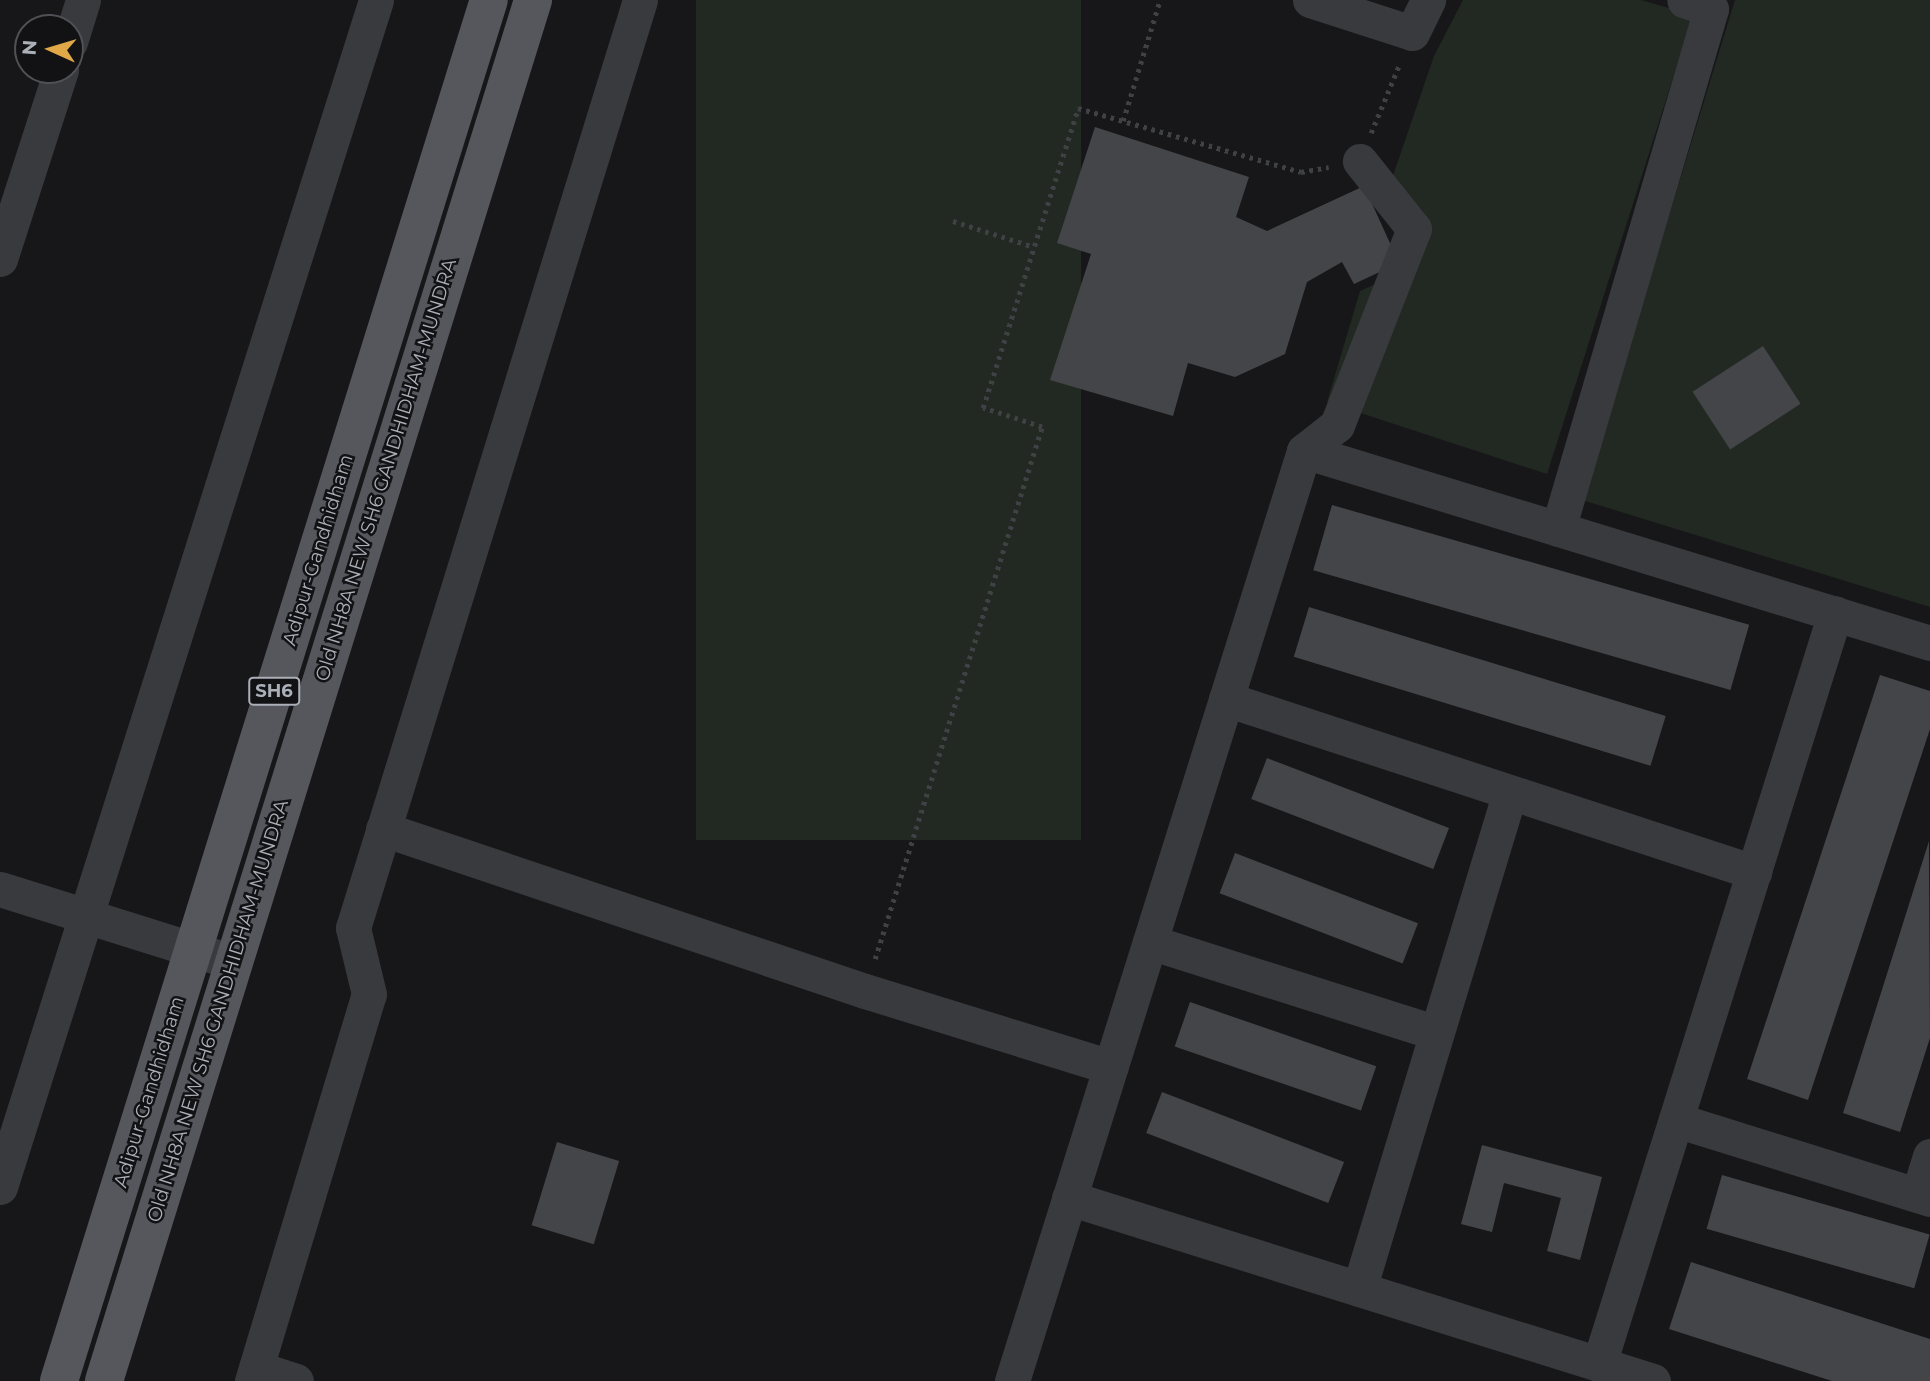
<!DOCTYPE html>
<html>
<head>
<meta charset="utf-8">
<style>
  body { margin:0 }
  #map { position:relative; width:1930px; height:1381px; overflow:hidden; background:#171719; font-family:Montserrat,sans-serif }
  div>[style] { position:absolute }
  .green>* { inset:0; background:#222922; transform-origin:0 0 }
  .building>* { inset:0; background:#444549; transform-origin:0 0 }
  .path>* { height:4.5px; margin-top:-2.25px; transform-origin:0; background:repeating-linear-gradient(90deg,#3f4145 0 3.5px,transparent 0 8.5px) }
  .minor>* { height:35px; margin:-17.5px; padding:0 17.5px; transform-origin:17.5px; border-radius:17.5px; background:#393a3e }
  .primary>* { height:38px; margin:-19px; padding:0 19px; transform-origin:19px; border-radius:19px; background:#55575c }
  span { translate:-50% -50%; white-space:nowrap; text-align:center; line-height:1.15; -webkit-text-stroke:5px #121214; paint-order:stroke }
  .shield-label span { padding:2px 5px; background:#121214; border:2px solid; border-radius:5px; -webkit-text-stroke-width:0 }
  .shield-label { font-size:18px; color:#abafb8; font-weight:700 }
  .street-label { font-size:19px; color:#abafb8 }
  .north { position:absolute; left:14px; top:14px; width:70px; height:70px; box-sizing:border-box; background:#121214; border:2px solid #4f5156; border-radius:50%; rotate:274deg; font-size:19px; font-weight:700; line-height:28px; text-align:center; color:#abafb8 }
  .north::after { content:''; display:block; margin:auto; width:24px; height:32px; background:#e1a848; clip-path:polygon(50% 0,100% 100%,50% 72%,0 100%) }
</style>
</head>
<body>
<div id="map">
  <div class="green">
    <i style="left:696px;top:0;width:385px;height:840px"></i>
    <i style="clip-path:polygon(1463px 0,1641px 0,1693px 15px,1547px 474px,1327px 402px,1360px 291px,1415px 266px,1386px 196px,1434px 56px)"></i>
    <i style="clip-path:polygon(1735px 0,1930px 0,1930px 607px,1582px 500px)"></i>
  </div>
  <div class="building">
    <i style="clip-path:polygon(1095px 127px,1249px 177px,1236px 217px,1267px 231px,1364px 186px,1399px 263px,1354px 284px,1342px 262px,1307px 282px,1285px 354px,1235px 377px,1188px 363px,1173px 416px,1050px 380px,1091px 254px,1057px 243px)"></i>
    <i style="left:1763px;top:346px;width:69px;height:84px;rotate:57deg"></i>
    <i style="left:1332px;top:505px;width:434px;height:68px;rotate:16deg"></i>
    <i style="left:1309px;top:607px;width:373px;height:52px;rotate:17deg"></i>
    <i style="clip-path:polygon(1880px 675px,1930px 691px,1930px 729px,1808px 1100px,1747px 1079px)"></i>
    <i style="left:1267px;top:758px;width:195px;height:44px;rotate:21deg"></i>
    <i style="clip-path:polygon(1929px 841px,1930px 1038px,1900px 1132px,1843px 1113px)"></i>
    <i style="left:1235px;top:853px;width:196px;height:43px;rotate:21deg"></i>
    <i style="left:1190px;top:1002px;width:197px;height:47px;rotate:19deg"></i>
    <i style="left:1162px;top:1092px;width:195px;height:44px;rotate:21deg"></i>
    <i style="left:557px;top:1142px;width:65px;height:87px;rotate:17deg"></i>
    <i style="clip-path:polygon(1482px 1145px,1602px 1177px,1580px 1260px,1547px 1251px,1561px 1198px,1504px 1183px,1492px 1232px,1461px 1224px)"></i>
    <i style="left:1722px;top:1175px;width:216px;height:56px;rotate:16deg"></i>
    <i style="clip-path:polygon(1691px 1262px,1930px 1339px,1930px 1381px,1832px 1381px,1669px 1329px)"></i>
  </div>
  <div class="path">
    <i style="left:1123px;top:121px;width:127px;rotate:-73deg"></i>
    <i style="left:1371px;top:133px;width:76px;rotate:-67.5deg"></i>
    <i style="left:953px;top:221px;width:85px;rotate:17.8deg"></i>
    <i style="left:875px;top:959px;width:558px;rotate:-72.57deg"></i>
    <i style="left:1042px;top:427px;width:62px;rotate:-162.1deg"></i>
    <i style="left:983px;top:408px;width:315px;rotate:-72.4deg"></i>
    <i style="left:1078px;top:108px;width:232px;rotate:16deg"></i>
    <i style="left:1301px;top:172px;width:28px;rotate:-10deg"></i>
  </div>
  <div class="minor">
    <i style="left:1310px;top:0;width:107px;rotate:17.9deg"></i>
    <i style="left:1412px;top:33px;width:37px;rotate:-64deg"></i>
    <i style="left:70px;top:42px;width:44px;rotate:-72.8deg"></i>
    <i style="left:0;top:259px;width:199px;rotate:-72.1deg"></i>
    <i style="left:1304px;top:451px;width:655px;rotate:17.05deg"></i>
    <i style="left:1558px;top:529px;width:542px;rotate:-73.6deg"></i>
    <i style="left:1711px;top:9px;width:28px;rotate:-162deg"></i>
    <i style="left:1226px;top:699px;width:556px;rotate:18.14deg"></i>
    <i style="left:383px;top:829px;width:508px;rotate:18.58deg"></i>
    <i style="left:865px;top:991px;width:257px;rotate:17.2deg"></i>
    <i style="left:0;top:889px;width:244px;rotate:17.4deg"></i>
    <i style="left:1150px;top:942px;width:297px;rotate:17.6deg"></i>
    <i style="left:1676px;top:1120px;width:266px;rotate:17.3deg"></i>
    <i style="left:0;top:1187px;width:1245px;rotate:-72.42deg"></i>
    <i style="left:1918px;top:1195px;width:41px;rotate:-72.9deg"></i>
    <i style="left:1069px;top:1198px;width:612px;rotate:17.4deg"></i>
    <i style="left:1359px;top:1289px;width:519px;rotate:-73.1deg"></i>
    <i style="left:1599px;top:1364px;width:787px;rotate:-72.55deg"></i>
    <i style="left:256px;top:1368px;width:42px;rotate:18deg"></i>
    <i style="left:252px;top:1381px;width:404px;rotate:-73.2deg"></i>
    <i style="left:369px;top:994px;width:68px;rotate:-103.6deg"></i>
    <i style="left:353px;top:928px;width:971px;rotate:-72.81deg"></i>
    <i style="left:1012px;top:1381px;width:975px;rotate:-72.57deg"></i>
    <i style="left:1304px;top:451px;width:42px;rotate:-38.2deg"></i>
    <i style="left:1337px;top:425px;width:211px;rotate:-68.6deg"></i>
    <i style="left:1414px;top:229px;width:87px;rotate:-128.5deg"></i>
  </div>
  <div class="primary">
    <i style="left:59px;top:1381px;width:1446px;rotate:-72.71deg"></i>
    <i style="left:104px;top:1381px;width:1446px;rotate:-72.74deg"></i>
  </div>
  <div class="shield-label">
    <span style="left:274px;top:691px">SH6</span>
  </div>
  <div class="street-label">
    <span style="left:386px;top:470px;rotate:-73deg">Old NH8A NEW SH6 GANDHIDHAM-MUNDRA</span>
    <span style="left:318px;top:550px;rotate:-73deg">Adipur-Gandhidham</span>
    <span style="left:218px;top:1011px;rotate:-73deg">Old NH8A NEW SH6 GANDHIDHAM-MUNDRA</span>
    <span style="left:149px;top:1092px;rotate:-73deg">Adipur-Gandhidham</span>
  </div>
  <div class="north">N</div>
</div>
</body>
</html>
